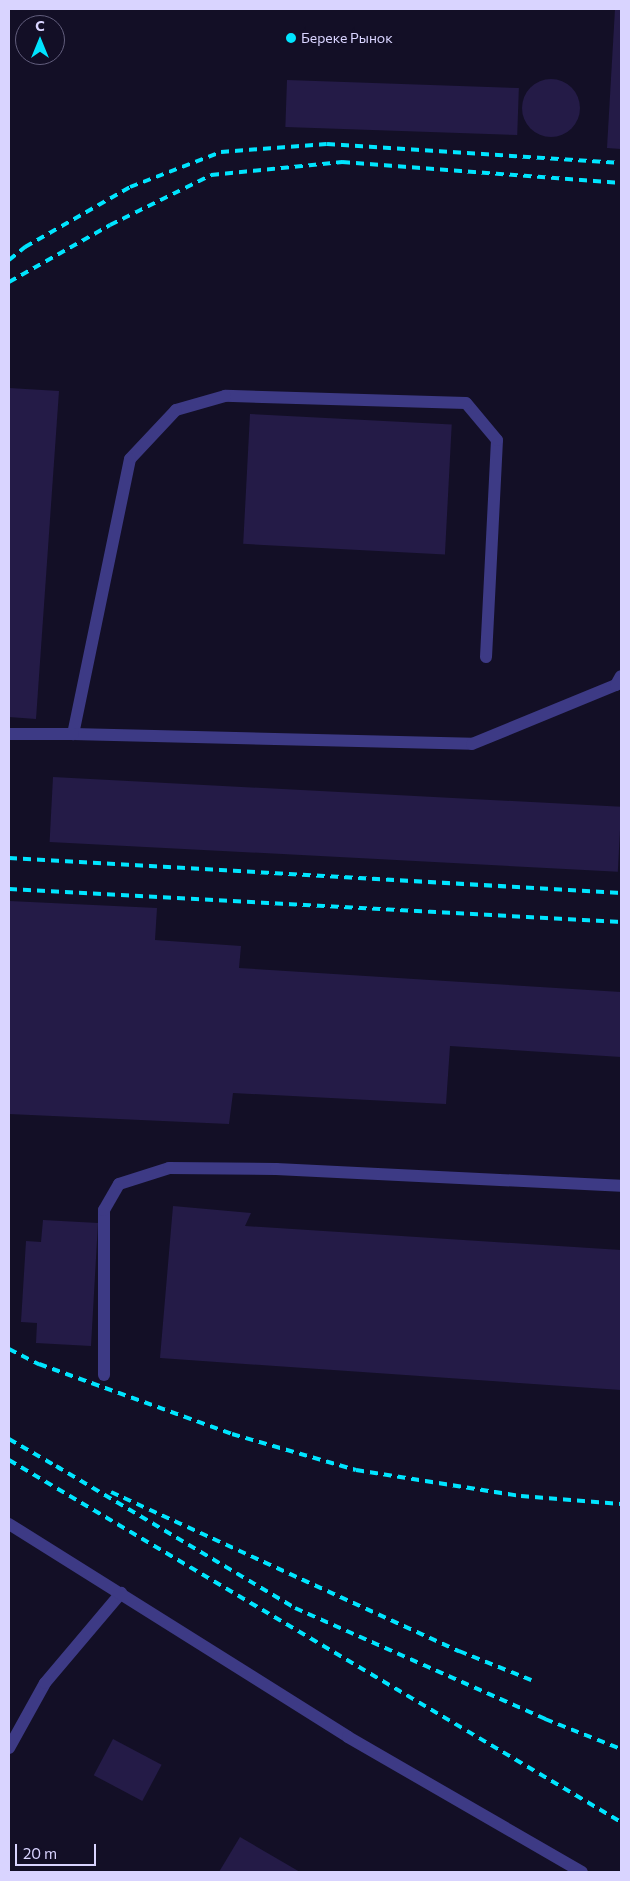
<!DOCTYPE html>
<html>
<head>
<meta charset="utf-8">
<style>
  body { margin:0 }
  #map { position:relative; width:630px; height:1881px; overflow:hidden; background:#130f26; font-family:Commissioner,sans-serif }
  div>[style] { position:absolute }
  .building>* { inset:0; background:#241b47; transform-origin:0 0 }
  .round { border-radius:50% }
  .service>* { height:12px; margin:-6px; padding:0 6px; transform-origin:6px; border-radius:6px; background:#3d3a85 }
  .minor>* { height:12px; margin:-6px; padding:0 6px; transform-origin:6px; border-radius:6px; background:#3d3a85 }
  .rail>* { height:4px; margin-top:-2px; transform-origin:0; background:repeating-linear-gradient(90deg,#00e5ff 0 8px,transparent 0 14px) }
  .dots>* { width:14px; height:14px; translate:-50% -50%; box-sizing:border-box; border:2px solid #130f26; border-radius:50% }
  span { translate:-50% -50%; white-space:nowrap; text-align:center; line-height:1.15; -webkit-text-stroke:4.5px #130f26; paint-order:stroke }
  .poi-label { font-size:14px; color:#d9d4ff }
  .left { translate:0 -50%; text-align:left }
  .frame { position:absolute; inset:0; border:10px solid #d9d4ff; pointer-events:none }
  .north { position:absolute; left:15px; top:15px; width:50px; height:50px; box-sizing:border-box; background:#130f26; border:1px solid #625e7d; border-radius:50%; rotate:0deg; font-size:14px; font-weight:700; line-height:20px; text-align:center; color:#d9d4ff }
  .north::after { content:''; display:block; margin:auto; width:18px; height:22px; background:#00e5ff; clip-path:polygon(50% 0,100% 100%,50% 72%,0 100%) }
  .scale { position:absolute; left:15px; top:1844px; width:81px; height:22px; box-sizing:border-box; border:2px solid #d9d4ff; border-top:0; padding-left:6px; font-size:15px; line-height:18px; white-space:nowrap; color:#d9d4ff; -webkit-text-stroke:4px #130f26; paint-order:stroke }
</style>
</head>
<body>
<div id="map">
  <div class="building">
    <i style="clip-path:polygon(615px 9px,621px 9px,621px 149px,607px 148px)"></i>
    <i class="round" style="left:522px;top:79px;width:58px;height:58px"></i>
    <i style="left:287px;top:80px;width:232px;height:47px;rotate:2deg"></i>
    <i style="clip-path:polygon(9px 388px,59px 391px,36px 719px,9px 717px)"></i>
    <i style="left:250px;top:414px;width:202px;height:130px;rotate:3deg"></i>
    <i style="left:53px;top:777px;width:569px;height:65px;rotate:3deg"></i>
    <i style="clip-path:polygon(9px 901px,157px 908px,155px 940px,241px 946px,239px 968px,621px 992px,621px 1057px,450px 1046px,446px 1104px,233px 1093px,229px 1124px,9px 1114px)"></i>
    <i style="clip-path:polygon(173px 1206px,251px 1213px,245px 1226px,621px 1250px,621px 1390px,160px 1358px)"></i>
    <i style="clip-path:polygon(43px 1220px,98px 1223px,91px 1346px,36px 1343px,37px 1323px,21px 1322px,26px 1241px,41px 1242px)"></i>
    <i style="left:113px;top:1739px;width:55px;height:41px;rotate:28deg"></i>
    <i style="clip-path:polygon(240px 1837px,300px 1872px,219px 1872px)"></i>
  </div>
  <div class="service">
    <i style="left:486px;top:657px;width:217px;rotate:-87.1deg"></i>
    <i style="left:497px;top:440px;width:48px;rotate:-130deg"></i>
    <i style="left:466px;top:403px;width:241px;rotate:-178.3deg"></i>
    <i style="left:225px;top:396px;width:51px;rotate:164.1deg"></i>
    <i style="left:176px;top:410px;width:67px;rotate:133.2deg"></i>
    <i style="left:130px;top:459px;width:281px;rotate:101.7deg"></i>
    <i style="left:73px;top:734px;width:399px;rotate:1.4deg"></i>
    <i style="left:472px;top:744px;width:156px;rotate:-22.3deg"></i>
    <i style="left:616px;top:685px;width:10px;rotate:-61deg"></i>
    <i style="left:9px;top:734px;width:64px"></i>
    <i style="left:104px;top:1375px;width:165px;rotate:-90deg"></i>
    <i style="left:104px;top:1210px;width:30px;rotate:-60deg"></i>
    <i style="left:119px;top:1184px;width:52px;rotate:-17.7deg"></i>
    <i style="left:169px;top:1168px;width:107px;rotate:0.5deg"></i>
    <i style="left:276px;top:1169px;width:345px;rotate:2.8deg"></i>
    <i style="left:9px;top:1748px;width:74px;rotate:-61deg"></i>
    <i style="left:45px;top:1683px;width:118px;rotate:-49.8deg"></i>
  </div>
  <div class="minor">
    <i style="left:9px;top:1524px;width:400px;rotate:32.1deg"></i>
    <i style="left:348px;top:1737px;width:270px;rotate:30deg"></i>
  </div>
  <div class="rail">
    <i style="left:9px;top:260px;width:21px;rotate:-39deg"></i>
    <i style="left:25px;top:247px;width:121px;rotate:-29.7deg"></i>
    <i style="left:130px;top:187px;width:97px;rotate:-21deg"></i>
    <i style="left:221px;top:152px;width:106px;rotate:-4.3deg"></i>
    <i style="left:327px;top:144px;width:295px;rotate:3.7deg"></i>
    <i style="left:9px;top:282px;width:116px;rotate:-29.4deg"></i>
    <i style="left:110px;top:225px;width:113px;rotate:-26.3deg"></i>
    <i style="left:211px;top:175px;width:132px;rotate:-5.7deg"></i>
    <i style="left:342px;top:162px;width:280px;rotate:4.3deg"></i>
    <i style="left:9px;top:858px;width:613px;rotate:3.27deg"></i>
    <i style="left:9px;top:889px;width:613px;rotate:3.09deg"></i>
    <i style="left:9px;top:1349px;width:34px;rotate:27deg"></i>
    <i style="left:39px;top:1364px;width:205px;rotate:19.9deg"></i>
    <i style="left:232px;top:1434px;width:129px;rotate:16.2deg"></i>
    <i style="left:356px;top:1470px;width:167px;rotate:9deg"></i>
    <i style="left:521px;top:1496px;width:100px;rotate:4.6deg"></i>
    <i style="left:9px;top:1439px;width:60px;rotate:30deg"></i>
    <i style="left:9px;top:1460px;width:711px;rotate:30.6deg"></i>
    <i style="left:56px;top:1466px;width:278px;rotate:30.7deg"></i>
    <i style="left:295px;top:1608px;width:274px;rotate:23.9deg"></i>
    <i style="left:545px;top:1719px;width:82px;rotate:21.5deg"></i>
    <i style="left:111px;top:1492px;width:383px;rotate:24.6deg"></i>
    <i style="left:459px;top:1651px;width:78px;rotate:21.9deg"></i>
  </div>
  <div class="dots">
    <i style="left:291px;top:38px;background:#00e5ff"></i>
  </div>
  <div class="poi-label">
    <span class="left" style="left:301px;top:38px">Береке Рынок</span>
  </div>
  <div class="frame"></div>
  <div class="north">С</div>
  <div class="scale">20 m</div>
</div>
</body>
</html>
